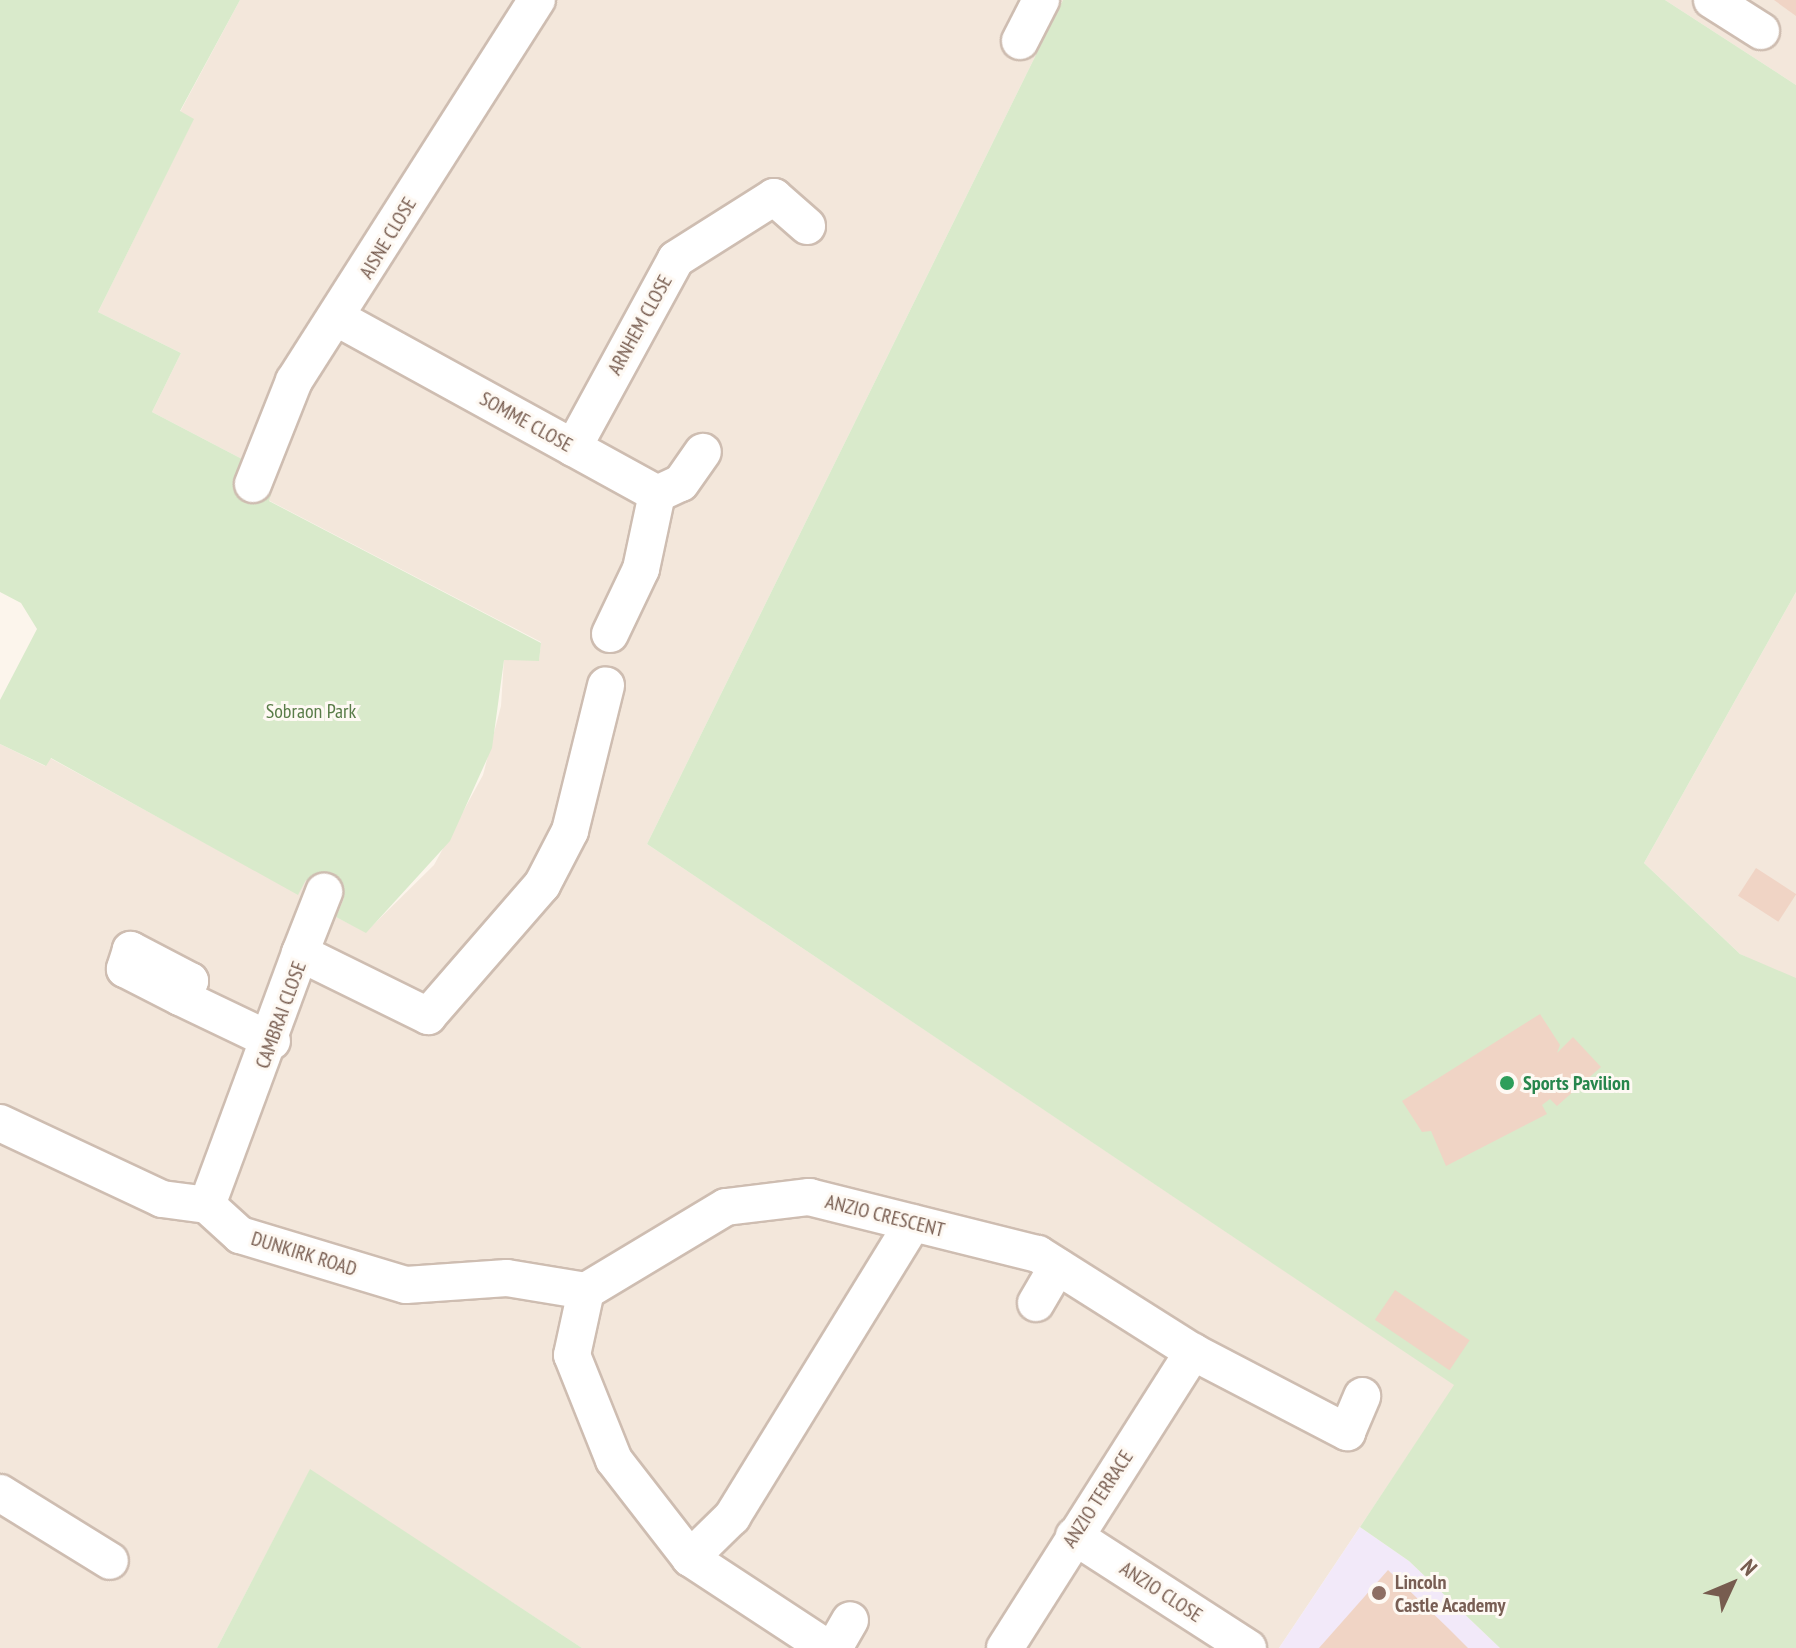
<!DOCTYPE html>
<html>
<head>
<meta charset="utf-8">
<style>
  body { margin:0 }
  #map { position:relative; width:1796px; height:1648px; overflow:hidden; background:#fcf5ec; font-family:"PT Sans Narrow",sans-serif }
  div>[style] { position:absolute }
  .residential>* { inset:0; background:#f3e7db }
  .education>* { inset:0; background:#f2e9f9 }
  .green>* { inset:0; background:#d9eacb }
  .building>* { inset:0; background:#f0d4c5; transform-origin:0 0 }
  .roads { filter:drop-shadow(2px 0 #cebdb1) drop-shadow(-2px 0 #cebdb1) drop-shadow(0 2px #cebdb1) drop-shadow(0 -2px #cebdb1) }
  .minor>* { height:36px; margin:-18px; padding:0 18px; transform-origin:18px; border-radius:18px; background:#fff }
  .dots>* { width:22px; height:22px; translate:-50% -50%; box-sizing:border-box; border:4px solid #fef9f3; border-radius:50% }
  span { translate:-50% -50%; white-space:nowrap; text-align:center; line-height:1.15; -webkit-text-stroke:6px #fef9f3; paint-order:stroke }
  .street-label { font-size:20px; color:#775c4f }
  .park-label { font-size:20px; color:#597c48 }
  .leisure-label { font-size:20px; color:#27864d; font-weight:700 }
  .left { translate:0 -50%; text-align:left }
  .education-label { font-size:20px; color:#785e54; font-weight:700 }
  .north { position:absolute; left:1692px; top:1544px; width:80px; height:80px; -webkit-text-stroke:6px #fef9f3; paint-order:stroke; rotate:46deg; font-size:22px; font-weight:700; line-height:32px; text-align:center; color:#775c4f }
  .north::after { content:''; display:block; margin:auto; width:28px; height:36px; background:#775c4f; clip-path:polygon(50% 0,100% 100%,50% 72%,0 100%) }
</style>
</head>
<body>
<div id="map">
  <div class="residential">
    <i style="clip-path:polygon(240px 0,1063px 0,647px 844px,1455px 1385px,1279px 1648px,582px 1648px,310px 1470px,217px 1648px,0 1648px,0 744px,45px 766px,50px 758px,298px 894px,306px 879px,345px 898px,336px 917px,366px 932px,434px 865px,483px 775px,501px 706px,504px 659px,539px 660px,541px 642px,268px 500px,236px 475px,242px 459px,152px 412px,181px 353px,98px 312px,193px 120px,180px 112px)"></i>
    <i style="clip-path:polygon(1665px 0,1796px 0,1796px 85px)"></i>
    <i style="clip-path:polygon(1796px 592px,1796px 978px,1792px 979px,1740px 954px,1644px 863px)"></i>
  </div>
  <div class="education">
    <i style="clip-path:polygon(1360px 1527px,1409px 1561px,1500px 1648px,1279px 1648px)"></i>
  </div>
  <div class="green">
    <i style="clip-path:polygon(0 0,240px 0,180px 111px,194px 119px,98px 312px,181px 353px,152px 412px,242px 459px,236px 475px,271px 494px,269px 501px,541px 643px,539px 661px,504px 660px,492px 748px,450px 841px,366px 933px,336px 917px,344px 898px,306px 880px,298px 895px,51px 758px,46px 766px,0 744px,0 700px,37px 629px,21px 603px,0 592px)"></i>
    <i style="clip-path:polygon(1063px 0,1665px 0,1796px 85px,1796px 592px,1644px 863px,1740px 954px,1796px 978px,1796px 1648px,1500px 1648px,1409px 1561px,1360px 1527px,1454px 1385px,647px 844px)"></i>
    <i style="clip-path:polygon(310px 1469px,582px 1648px,217px 1648px)"></i>
  </div>
  <div class="building">
    <i style="clip-path:polygon(1774px 0,1796px 0,1796px 16px)"></i>
    <i style="left:1756px;top:868px;width:48px;height:33px;rotate:33deg"></i>
    <i style="clip-path:polygon(1540px 1014px,1560px 1045px,1557px 1053px,1573px 1037px,1601px 1067px,1557px 1106px,1550px 1099px,1542px 1105px,1547px 1114px,1446px 1166px,1431px 1131px,1422px 1132px,1402px 1101px)"></i>
    <i style="left:1395px;top:1290px;width:90px;height:36px;rotate:34deg"></i>
    <i style="clip-path:polygon(1388px 1570px,1448px 1628px,1468px 1648px,1319px 1648px)"></i>
  </div>
  <div class="roads">
    <div class="minor">
      <i style="left:1712px;top:0;width:58px;rotate:32.3deg"></i>
      <i style="left:1020px;top:41px;width:46px;rotate:-62.9deg"></i>
      <i style="left:339px;top:319px;width:363px;rotate:28.8deg"></i>
      <i style="left:657px;top:494px;width:26px;rotate:-25deg"></i>
      <i style="left:681px;top:483px;width:38px;rotate:-55deg"></i>
      <i style="left:573px;top:448px;width:215px;rotate:-61.4deg"></i>
      <i style="left:676px;top:259px;width:116px;rotate:-32.3deg"></i>
      <i style="left:774px;top:197px;width:44px;rotate:41.3deg"></i>
      <i style="left:253px;top:484px;width:111px;rotate:-68.3deg"></i>
      <i style="left:294px;top:381px;width:452px;rotate:-57.5deg"></i>
      <i style="left:610px;top:634px;width:72px;rotate:-64.5deg"></i>
      <i style="left:641px;top:569px;width:77px;rotate:-78deg"></i>
      <i style="left:300px;top:953px;width:66px;rotate:-68.5deg"></i>
      <i style="left:180px;top:997px;width:19px;rotate:-58deg"></i>
      <i style="left:190px;top:981px;width:67px;rotate:-152.3deg"></i>
      <i style="left:131px;top:950px;width:20px;rotate:108deg"></i>
      <i style="left:125px;top:969px;width:62px;rotate:27deg"></i>
      <i style="left:180px;top:997px;width:102px;rotate:25.6deg"></i>
      <i style="left:0;top:1123px;width:179px;rotate:25.1deg"></i>
      <i style="left:162px;top:1199px;width:45px;rotate:7.6deg"></i>
      <i style="left:207px;top:1205px;width:45px;rotate:42.3deg"></i>
      <i style="left:240px;top:1235px;width:173px;rotate:16.8deg"></i>
      <i style="left:406px;top:1285px;width:101px;rotate:-4deg"></i>
      <i style="left:507px;top:1278px;width:80px;rotate:9.3deg"></i>
      <i style="left:207px;top:1205px;width:269px;rotate:-69.7deg"></i>
      <i style="left:300px;top:953px;width:143px;rotate:26.2deg"></i>
      <i style="left:428px;top:1016px;width:174px;rotate:-49deg"></i>
      <i style="left:542px;top:885px;width:61px;rotate:-62.6deg"></i>
      <i style="left:570px;top:831px;width:150px;rotate:-76.1deg"></i>
      <i style="left:1036px;top:1303px;width:42px;rotate:-59.7deg"></i>
      <i style="left:0;top:1493px;width:129px;rotate:31.7deg"></i>
      <i style="left:1074px;top:1536px;width:207px;rotate:32.8deg"></i>
      <i style="left:690px;top:1558px;width:59px;rotate:-44.3deg"></i>
      <i style="left:732px;top:1517px;width:345px;rotate:-58.4deg"></i>
      <i style="left:827px;top:1648px;width:164px;rotate:-146.7deg"></i>
      <i style="left:690px;top:1558px;width:124px;rotate:-127.8deg"></i>
      <i style="left:614px;top:1460px;width:113px;rotate:-111.8deg"></i>
      <i style="left:572px;top:1355px;width:66px;rotate:-77.7deg"></i>
      <i style="left:586px;top:1291px;width:163px;rotate:-31deg"></i>
      <i style="left:726px;top:1207px;width:84px;rotate:-6.9deg"></i>
      <i style="left:809px;top:1197px;width:236px;rotate:14deg"></i>
      <i style="left:1038px;top:1254px;width:183px;rotate:32.3deg"></i>
      <i style="left:1193px;top:1352px;width:174px;rotate:27.5deg"></i>
      <i style="left:1347px;top:1432px;width:39px;rotate:-67deg"></i>
      <i style="left:834px;top:1648px;width:32px;rotate:-60deg"></i>
      <i style="left:1005px;top:1648px;width:351px;rotate:-57.6deg"></i>
    </div>
  </div>
  <div class="dots">
    <i style="left:1507px;top:1083px;background:#2e9e5b"></i>
    <i style="left:1379px;top:1593px;background:#8d6e63"></i>
  </div>
  <div class="street-label">
    <span style="left:388px;top:238px;rotate:-59deg">AISNE CLOSE</span>
    <span style="left:640px;top:325px;rotate:-61deg">ARNHEM CLOSE</span>
    <span style="left:526px;top:422px;rotate:29deg">SOMME CLOSE</span>
    <span style="left:281px;top:1015px;rotate:-70deg">CAMBRAI CLOSE</span>
    <span style="left:885px;top:1216px;rotate:14deg">ANZIO CRESCENT</span>
    <span style="left:304px;top:1254px;rotate:17deg">DUNKIRK ROAD</span>
    <span style="left:1098px;top:1499px;rotate:-57deg">ANZIO TERRACE</span>
    <span style="left:1161px;top:1592px;rotate:33deg">ANZIO CLOSE</span>
  </div>
  <div class="park-label">
    <span style="left:311px;top:711px">Sobraon Park</span>
  </div>
  <div class="leisure-label">
    <span class="left" style="left:1523px;top:1083px">Sports Pavilion</span>
  </div>
  <div class="education-label">
    <span class="left" style="left:1395px;top:1594px">Lincoln<br>Castle Academy</span>
  </div>
  <div class="north">N</div>
</div>
</body>
</html>
